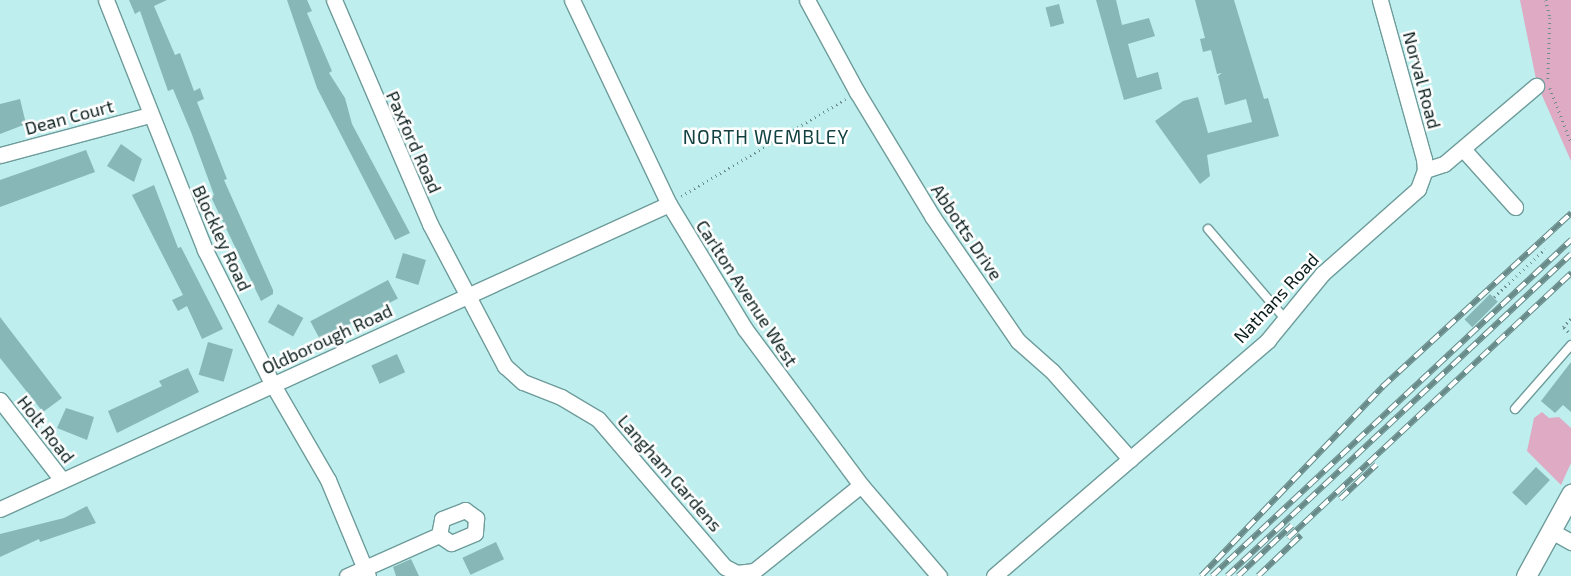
<!DOCTYPE html>
<html>
<head>
<meta charset="utf-8">
<style>
  body { margin:0 }
  #map { position:relative; width:1571px; height:576px; overflow:hidden; background:#beeeed; font-family:"Exo 2",sans-serif }
  div>[style] { position:absolute }
  .green>* { inset:0; background:#dfaac4 }
  .building>* { inset:0; background:#88b7b7; transform-origin:0 0 }
  .path>* { height:2.5px; margin-top:-1.25px; transform-origin:0; background:repeating-linear-gradient(90deg,#6b8e8d 0 1px,transparent 0 5px) }
  .roads { filter:drop-shadow(1px 0 #6e9c9b) drop-shadow(-1px 0 #6e9c9b) drop-shadow(0 1px #6e9c9b) drop-shadow(0 -1px #6e9c9b) }
  .service>* { height:8px; margin:-4px; padding:0 4px; transform-origin:4px; border-radius:4px; background:#fff }
  .minor>* { height:15px; margin:-7.5px; padding:0 7.5px; transform-origin:7.5px; border-radius:7.5px; background:#fff }
  .tertiary>* { height:19px; margin:-9.5px; padding:0 9.5px; transform-origin:9.5px; border-radius:9.5px; background:#fff }
  .rail>* { height:5.5px; margin-top:-2.75px; transform-origin:0; background:repeating-linear-gradient(90deg,#fff 0 11px,#688a89 0 22px); box-sizing:border-box; border-block:1px solid #688a89 }
  span { translate:-50% -50%; white-space:nowrap; text-align:center; line-height:1.15; -webkit-text-stroke:5px #fff; paint-order:stroke }
  .street-label { font-size:18px; color:#0b1e1e }
  .neighbourhood-label { font-size:19px; color:#124141; letter-spacing:1px }
</style>
</head>
<body>
<div id="map">
  <div class="green">
    <i style="clip-path:polygon(1520px 0,1571px 0,1571px 161px,1537px 84px)"></i>
    <i style="clip-path:polygon(1542px 412px,1549px 418px,1559px 417px,1571px 428px,1571px 463px,1561px 485px,1527px 451px,1534px 418px)"></i>
  </div>
  <div class="building">
    <i style="clip-path:polygon(129px 0,167px 0,154px 6px,175px 55px,180px 53px,194px 91px,200px 88px,204px 99px,197px 102px,227px 179px,224px 180px,273px 290px,273px 294px,261px 301px,211px 197px,214px 195px,191px 132px,173px 89px,168px 91px,140px 11px,135px 14px)"></i>
    <i style="clip-path:polygon(287px 0,307px 0,312px 11px,307px 13px,332px 71px,329px 73px,345px 98px,352px 124px,410px 233px,395px 240px,317px 88px)"></i>
    <i style="clip-path:polygon(1096px 0,1116px 0,1122px 25px,1149px 18px,1155px 36px,1128px 44px,1137px 78px,1158px 72px,1162px 89px,1124px 100px)"></i>
    <i style="clip-path:polygon(1195px 0,1234px 0,1264px 99px,1268px 98px,1279px 136px,1207px 155px,1210px 176px,1200px 184px,1155px 121px,1183px 101px,1198px 97px,1208px 133px,1252px 122px,1246px 99px,1225px 105px,1218px 76px,1222px 73px,1217px 74px,1211px 50px,1203px 52px,1200px 39px,1205px 38px)"></i>
    <i style="left:1059px;top:4px;width:20px;height:14px;rotate:75deg"></i>
    <i style="clip-path:polygon(20px 99px,26px 124px,0 134px,0 104px)"></i>
    <i style="clip-path:polygon(121px 144px,142px 159px,134px 182px,107px 166px)"></i>
    <i style="clip-path:polygon(86px 150px,95px 172px,0 207px,0 180px)"></i>
    <i style="clip-path:polygon(154px 185px,178px 248px,181px 247px,223px 329px,202px 339px,187px 306px,178px 311px,172px 300px,183px 295px,132px 195px)"></i>
    <i style="left:403px;top:253px;width:24px;height:26px;rotate:17deg"></i>
    <i style="left:388px;top:280px;width:21px;height:88px;rotate:62deg"></i>
    <i style="left:1490px;top:294px;width:11px;height:36px;rotate:45deg"></i>
    <i style="left:278px;top:304px;width:29px;height:21px;rotate:29deg"></i>
    <i style="clip-path:polygon(0 317px,62px 398px,43px 412px,0 358px)"></i>
    <i style="left:208px;top:342px;width:26px;height:34px;rotate:16deg"></i>
    <i style="left:397px;top:354px;width:20px;height:28px;rotate:66deg"></i>
    <i style="clip-path:polygon(1571px 362px,1571px 412px,1563px 405px,1555px 413px,1541px 401px)"></i>
    <i style="clip-path:polygon(188px 368px,199px 392px,117px 433px,108px 411px,162px 386px,159px 381px)"></i>
    <i style="clip-path:polygon(66px 408px,94px 417px,87px 440px,57px 428px)"></i>
    <i style="left:1536px;top:467px;width:19px;height:35px;rotate:43deg"></i>
    <i style="clip-path:polygon(87px 506px,96px 523px,40px 542px,39px 539px,0 557px,0 534px,64px 518px)"></i>
    <i style="left:496px;top:542px;width:19px;height:37px;rotate:65deg"></i>
    <i style="clip-path:polygon(411px 559px,419px 576px,396px 576px,393px 567px)"></i>
  </div>
  <div class="path">
    <i style="left:1546px;top:0;width:18px;rotate:77deg"></i>
    <i style="left:1550px;top:18px;width:62px;rotate:91.8deg"></i>
    <i style="left:1550px;top:88px;width:58px;rotate:68.7deg"></i>
    <i style="left:681px;top:196px;width:191px;rotate:-30.5deg"></i>
    <i style="left:1494px;top:297px;width:70px;rotate:-43.3deg"></i>
    <i style="left:1568px;top:332px;width:7px;rotate:-135deg"></i>
    <i style="left:1563px;top:327px;width:12px;rotate:-48deg"></i>
  </div>
  <div class="roads">
    <div class="service">
      <i style="left:1208px;top:229px;width:120px;rotate:49.4deg"></i>
      <i style="left:1515px;top:409px;width:85px;rotate:-48.8deg"></i>
    </div>
    <div class="minor">
      <i style="left:106px;top:0;width:269px;rotate:68.4deg"></i>
      <i style="left:205px;top:250px;width:151px;rotate:63.3deg"></i>
      <i style="left:273px;top:385px;width:110px;rotate:59.9deg"></i>
      <i style="left:328px;top:480px;width:104px;rotate:67.4deg"></i>
      <i style="left:334px;top:0;width:244px;rotate:66.8deg"></i>
      <i style="left:430px;top:224px;width:161px;rotate:62.2deg"></i>
      <i style="left:505px;top:366px;width:24px;rotate:42deg"></i>
      <i style="left:523px;top:382px;width:41px;rotate:21.5deg"></i>
      <i style="left:561px;top:397px;width:43px;rotate:30.7deg"></i>
      <i style="left:598px;top:419px;width:195px;rotate:49.4deg"></i>
      <i style="left:725px;top:567px;width:13px;rotate:27deg"></i>
      <i style="left:737px;top:573px;width:17px;rotate:-7deg"></i>
      <i style="left:754px;top:571px;width:137px;rotate:-38.8deg"></i>
      <i style="left:572px;top:0;width:226px;rotate:64.6deg"></i>
      <i style="left:669px;top:204px;width:146px;rotate:58.7deg"></i>
      <i style="left:745px;top:329px;width:194px;rotate:53.4deg"></i>
      <i style="left:861px;top:485px;width:120px;rotate:49.4deg"></i>
      <i style="left:807px;top:0;width:105px;rotate:61.5deg"></i>
      <i style="left:857px;top:92px;width:145px;rotate:58.8deg"></i>
      <i style="left:932px;top:216px;width:152px;rotate:55.5deg"></i>
      <i style="left:1018px;top:341px;width:45px;rotate:41.4deg"></i>
      <i style="left:1052px;top:371px;width:118px;rotate:48.4deg"></i>
      <i style="left:1463px;top:149px;width:78px;rotate:48.1deg"></i>
      <i style="left:0;top:155px;width:154px;rotate:-15deg"></i>
      <i style="left:1425px;top:170px;width:20px;rotate:-18deg"></i>
      <i style="left:1444px;top:164px;width:121px;rotate:-40.3deg"></i>
      <i style="left:0;top:400px;width:101px;rotate:52.2deg"></i>
      <i style="left:0;top:509px;width:735px;rotate:-24.51deg"></i>
      <i style="left:465px;top:510px;width:14px;rotate:36deg"></i>
      <i style="left:476px;top:518px;width:15px;rotate:94deg"></i>
      <i style="left:475px;top:533px;width:26px;rotate:157deg"></i>
      <i style="left:451px;top:543px;width:14px;rotate:-146deg"></i>
      <i style="left:439px;top:535px;width:16px;rotate:-79deg"></i>
      <i style="left:442px;top:519px;width:25px;rotate:-21deg"></i>
      <i style="left:1553px;top:532px;width:21px;rotate:29deg"></i>
      <i style="left:347px;top:576px;width:101px;rotate:-24deg"></i>
      <i style="left:994px;top:576px;width:362px;rotate:-40.7deg"></i>
      <i style="left:1268px;top:340px;width:85px;rotate:-50.7deg"></i>
      <i style="left:1322px;top:274px;width:128px;rotate:-41.5deg"></i>
      <i style="left:1418px;top:189px;width:20px;rotate:-70deg"></i>
      <i style="left:1425px;top:170px;width:11px;rotate:-95deg"></i>
      <i style="left:1424px;top:159px;width:165px;rotate:-105.5deg"></i>
    </div>
    <div class="tertiary">
      <i style="left:1526px;top:576px;width:94px;rotate:-61.2deg"></i>
    </div>
  </div>
  <div class="rail">
    <i style="left:1340px;top:499px;width:50px;rotate:-43.4deg"></i>
    <i style="left:1288px;top:538px;width:388px;rotate:-43.1deg"></i>
    <i style="left:1201px;top:576px;width:262px;rotate:-46.2deg"></i>
    <i style="left:1382px;top:387px;width:257px;rotate:-42.6deg"></i>
    <i style="left:1212px;top:576px;width:492px;rotate:-43.1deg"></i>
    <i style="left:1227px;top:576px;width:471px;rotate:-43.1deg"></i>
    <i style="left:1238px;top:576px;width:74px;rotate:-43.4deg"></i>
    <i style="left:1258px;top:576px;width:59px;rotate:-43.6deg"></i>
  </div>
  <div class="street-label">
    <span style="left:1422px;top:80px;rotate:75deg">Norval Road</span>
    <span style="left:69px;top:117px;rotate:-15deg">Dean Court</span>
    <span style="left:414px;top:142px;rotate:66deg">Paxford Road</span>
    <span style="left:967px;top:232px;rotate:56deg">Abbotts Drive</span>
    <span style="left:222px;top:238px;rotate:65deg">Blockley Road</span>
    <span style="left:747px;top:293px;rotate:57deg">Carlton Avenue West</span>
    <span style="left:1276px;top:298px;rotate:-47deg">Nathans Road</span>
    <span style="left:327px;top:339px;rotate:-25deg">Oldborough Road</span>
    <span style="left:46px;top:429px;rotate:52deg">Holt Road</span>
    <span style="left:670px;top:473px;rotate:49deg">Langham Gardens</span>
  </div>
  <div class="neighbourhood-label">
    <span style="left:766px;top:137px">NORTH WEMBLEY</span>
  </div>
</div>
</body>
</html>
